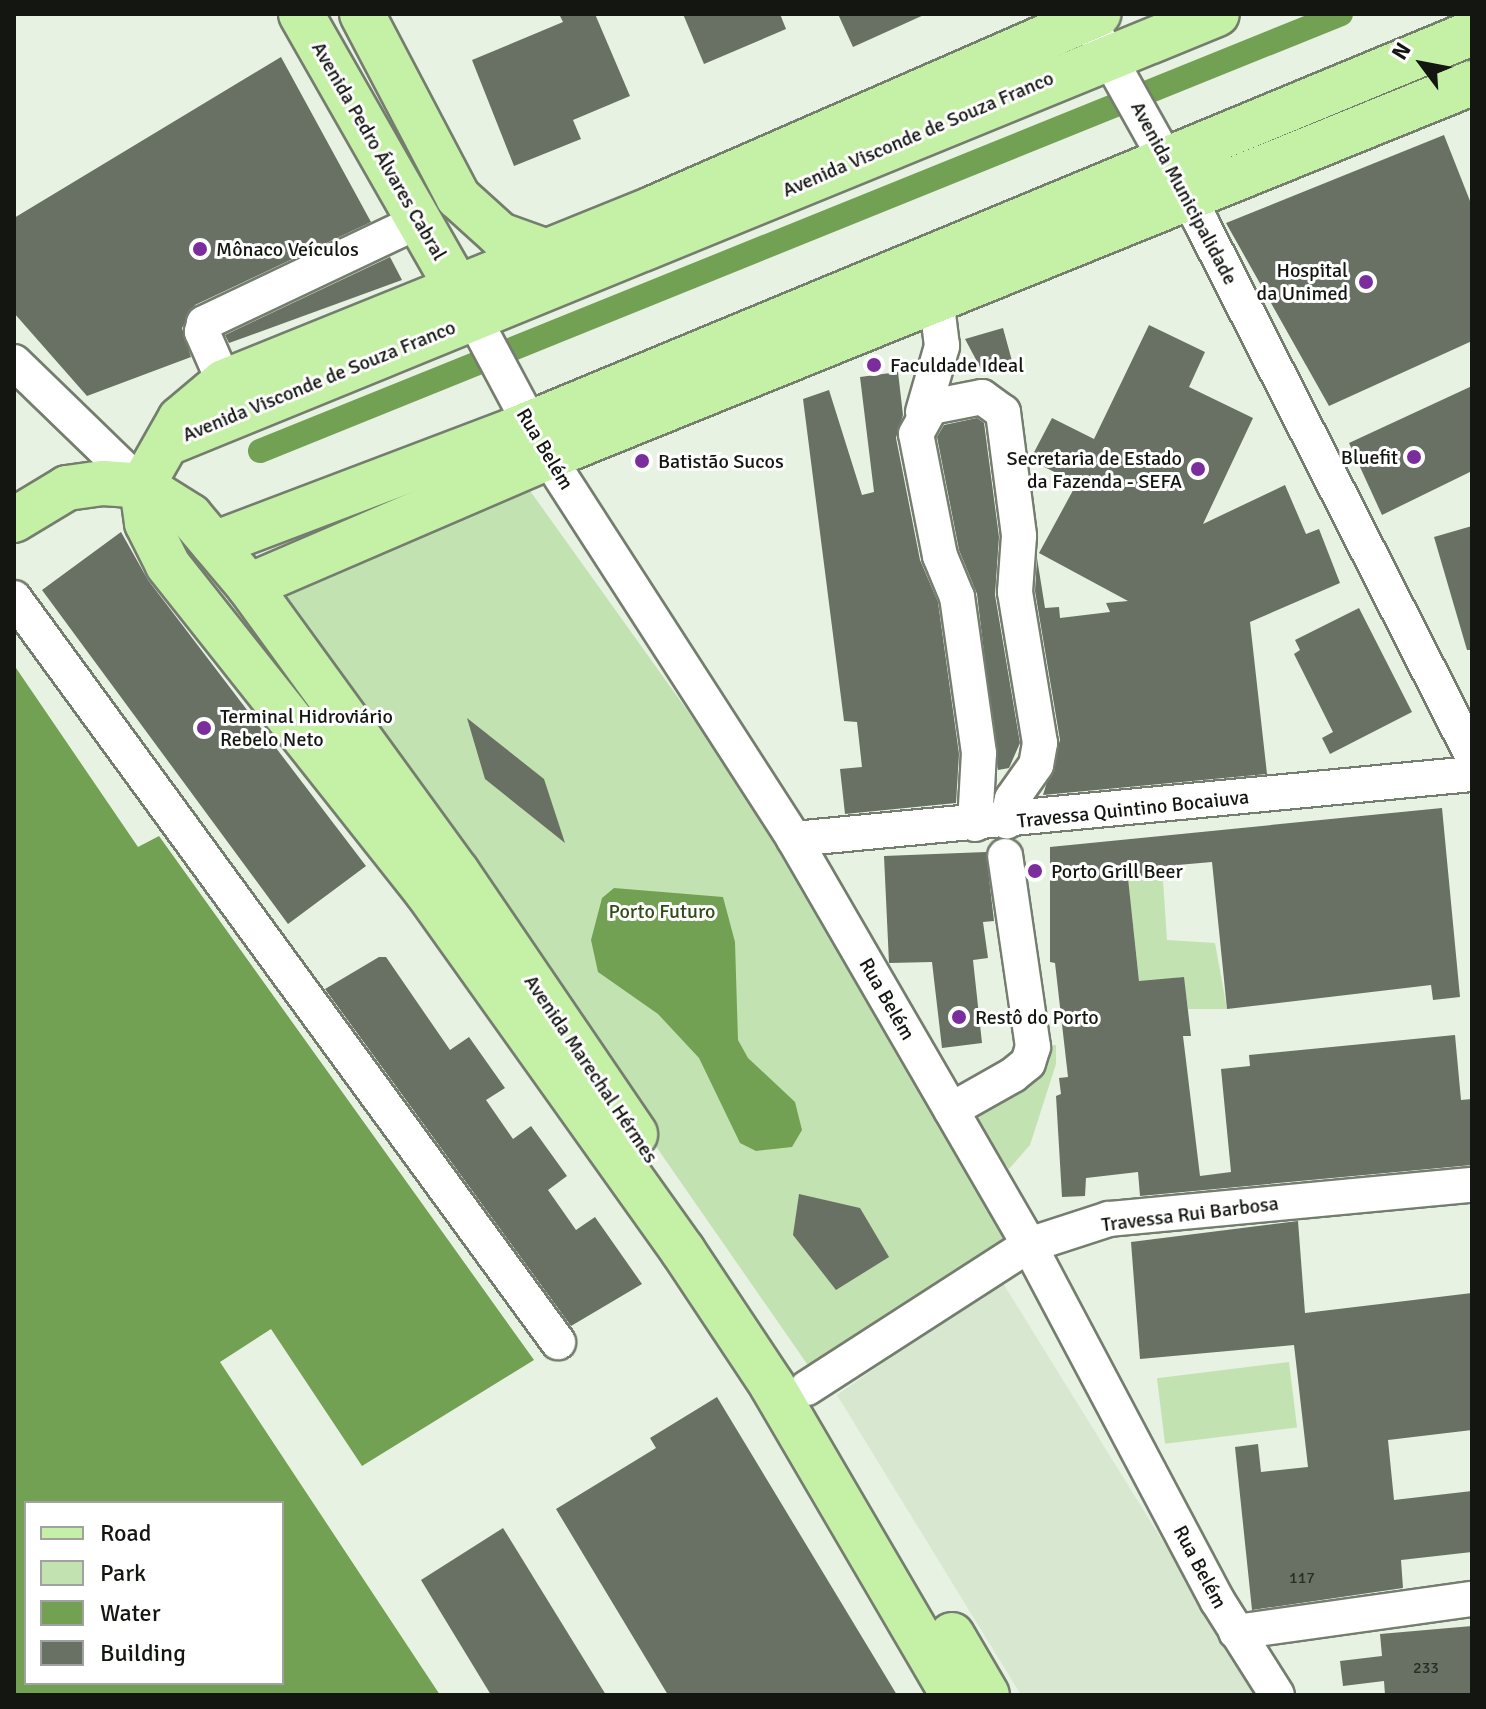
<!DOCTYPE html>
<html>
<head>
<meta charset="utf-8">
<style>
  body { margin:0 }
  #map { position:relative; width:1486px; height:1709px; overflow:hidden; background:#e7f2e2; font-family:Signika,sans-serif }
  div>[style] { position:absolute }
  .built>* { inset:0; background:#d8e7d0 }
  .green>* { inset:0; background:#c3e2b2; transform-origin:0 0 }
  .water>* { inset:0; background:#72a153 }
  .canal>* { height:24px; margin:-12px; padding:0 12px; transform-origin:12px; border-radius:12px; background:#72a153 }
  .building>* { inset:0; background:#687163 }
  .roads { filter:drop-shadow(2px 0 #747d6e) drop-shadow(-2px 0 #747d6e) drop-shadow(0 2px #747d6e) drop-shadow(0 -2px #747d6e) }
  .minor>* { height:34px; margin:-17px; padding:0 17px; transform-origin:17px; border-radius:17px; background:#fff }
  .major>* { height:44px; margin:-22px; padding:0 22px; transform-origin:22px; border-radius:22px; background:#c5f1a7 }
  .dots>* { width:22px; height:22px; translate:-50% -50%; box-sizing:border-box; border:4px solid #fff; border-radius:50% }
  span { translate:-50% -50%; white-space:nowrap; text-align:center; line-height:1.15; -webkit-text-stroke:6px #fff; paint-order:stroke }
  .number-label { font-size:16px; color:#282d26 }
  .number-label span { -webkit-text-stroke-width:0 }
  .street-label { font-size:20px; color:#131611 }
  .poi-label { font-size:20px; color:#131611 }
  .left { translate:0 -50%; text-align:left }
  .right { translate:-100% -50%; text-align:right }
  .park-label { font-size:20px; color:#2d4c16 }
  .frame { position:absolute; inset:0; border:16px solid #131611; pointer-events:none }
  .legend { position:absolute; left:24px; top:1501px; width:260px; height:184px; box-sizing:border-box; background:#fff; border:2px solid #a1a2a0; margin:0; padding:10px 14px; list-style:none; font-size:24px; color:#131611 }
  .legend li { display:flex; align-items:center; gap:16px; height:40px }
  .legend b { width:40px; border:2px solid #a1a2a0 }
  .north { position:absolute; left:1382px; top:24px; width:80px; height:80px; -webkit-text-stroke:6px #fff; paint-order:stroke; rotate:302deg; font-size:22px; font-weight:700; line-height:32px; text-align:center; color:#131611 }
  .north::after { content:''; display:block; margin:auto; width:28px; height:36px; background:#131611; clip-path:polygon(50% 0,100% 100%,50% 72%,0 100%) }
</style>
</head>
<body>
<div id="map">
  <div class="built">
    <i style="clip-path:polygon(1001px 1280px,1258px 1695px,1021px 1695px,837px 1395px)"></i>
  </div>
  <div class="green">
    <i style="clip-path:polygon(523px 481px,780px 840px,1016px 1246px,814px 1374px,271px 592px)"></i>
    <i style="clip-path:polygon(1128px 880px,1163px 880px,1167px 940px,1215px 943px,1227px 1009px,1188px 1009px,1183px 977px,1170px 979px,1142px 1006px)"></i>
    <i style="clip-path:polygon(1056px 1045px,1056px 1064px,1030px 1145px,1009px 1169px,968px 1114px,1038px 1046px)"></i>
    <i style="left:1289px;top:1362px;width:66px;height:133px;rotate:83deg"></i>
  </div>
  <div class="water">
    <i style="clip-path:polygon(evenodd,14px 665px,138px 847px,159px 836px,534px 1360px,362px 1466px,271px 1329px,220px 1362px,440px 1695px,14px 1695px,14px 665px,26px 1503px,282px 1503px,282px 1683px,26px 1683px,26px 1503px)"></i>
    <i style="clip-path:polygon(614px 888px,723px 897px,735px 942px,738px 1040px,748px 1058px,795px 1102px,802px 1130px,792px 1147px,756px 1151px,740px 1143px,699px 1058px,658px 1014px,598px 972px,591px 940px,602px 898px)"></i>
  </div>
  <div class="canal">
    <i style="left:260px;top:451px;width:1166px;rotate:-22.01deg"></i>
  </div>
  <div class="building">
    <i style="clip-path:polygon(559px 14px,595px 14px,630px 96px,573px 120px,581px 139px,514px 166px,472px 60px,563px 22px)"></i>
    <i style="clip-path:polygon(683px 14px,780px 14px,786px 29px,704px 64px)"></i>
    <i style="clip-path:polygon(838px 14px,926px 14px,853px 47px)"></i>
    <i style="clip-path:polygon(281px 57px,371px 222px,195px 305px,182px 328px,191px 357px,87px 396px,14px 313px,14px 218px)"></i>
    <i style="clip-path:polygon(1444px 135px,1472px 206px,1472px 341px,1329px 406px,1226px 223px)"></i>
    <i style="clip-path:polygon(390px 257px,402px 280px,229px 343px,225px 335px)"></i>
    <i style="clip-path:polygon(1149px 325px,1205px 352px,1189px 387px,1253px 418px,1203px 524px,1285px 485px,1306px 534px,1319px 529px,1340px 583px,1250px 622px,1267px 774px,1043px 795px,1060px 740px,1035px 591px,1037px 558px,1045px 608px,1059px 607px,1060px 618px,1110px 612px,1106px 603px,1128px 601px,1039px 553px,1077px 483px,1030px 460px,1052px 418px,1094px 439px)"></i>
    <i style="clip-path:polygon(1003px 328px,1012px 361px,981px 369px,965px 339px)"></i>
    <i style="clip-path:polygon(898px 372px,903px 415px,896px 438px,920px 560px,938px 602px,959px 754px,956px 803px,845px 814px,840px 769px,862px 767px,857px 722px,844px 721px,803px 399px,829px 390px,862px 495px,874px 492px,860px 377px)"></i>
    <i style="clip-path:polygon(1472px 386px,1472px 471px,1382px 515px,1349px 443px)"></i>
    <i style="clip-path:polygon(977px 418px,984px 423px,999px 537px,995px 595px,1020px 743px,1009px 768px,998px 770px,977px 594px,959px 550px,937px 437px,944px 425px)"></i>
    <i style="clip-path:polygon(1472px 526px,1472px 650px,1467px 650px,1434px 537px)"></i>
    <i style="clip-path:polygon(121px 532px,148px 580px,366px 866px,288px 924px,42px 590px)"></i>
    <i style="clip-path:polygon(1359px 608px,1412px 712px,1330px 754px,1322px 738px,1333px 732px,1294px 654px,1300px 650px,1295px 640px)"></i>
    <i style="clip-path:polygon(467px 718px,544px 779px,565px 843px,485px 779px)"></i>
    <i style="clip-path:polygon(1442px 808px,1460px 997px,1433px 1000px,1431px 985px,1227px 1009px,1212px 862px,1143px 868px,1144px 876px,1128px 878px,1139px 981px,1184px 977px,1191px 1036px,1183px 1036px,1200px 1176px,1231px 1172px,1221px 1069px,1250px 1066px,1249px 1055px,1455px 1035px,1461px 1100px,1472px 1099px,1472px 1165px,1140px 1196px,1138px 1172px,1086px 1178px,1085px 1196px,1062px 1197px,1056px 1096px,1061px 1094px,1059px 1078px,1068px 1077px,1055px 963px,1050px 962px,1050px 847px)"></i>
    <i style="clip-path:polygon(986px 852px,994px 921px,983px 922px,988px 958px,973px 960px,982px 1043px,942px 1048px,932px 962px,889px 963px,884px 856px)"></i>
    <i style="clip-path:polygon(379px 957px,386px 957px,450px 1050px,469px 1037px,505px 1088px,486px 1100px,513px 1139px,531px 1126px,567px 1176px,548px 1190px,576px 1230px,595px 1217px,642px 1284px,571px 1326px,325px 989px)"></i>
    <i style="clip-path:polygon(799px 1194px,860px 1208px,889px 1257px,836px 1290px,793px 1235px)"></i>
    <i style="clip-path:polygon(1298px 1221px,1305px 1313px,1472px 1293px,1472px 1430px,1388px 1440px,1394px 1500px,1472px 1491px,1472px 1552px,1401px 1560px,1403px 1588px,1252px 1610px,1235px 1447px,1258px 1444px,1261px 1472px,1308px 1467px,1294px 1345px,1140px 1359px,1131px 1242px)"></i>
    <i style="clip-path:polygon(717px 1397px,897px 1695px,668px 1695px,556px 1509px,656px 1448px,650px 1438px)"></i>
    <i style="clip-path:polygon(503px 1528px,606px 1695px,491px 1695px,421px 1580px)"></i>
    <i style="clip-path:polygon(1472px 1626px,1472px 1695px,1385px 1695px,1384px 1681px,1343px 1686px,1340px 1661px,1382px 1656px,1380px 1634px)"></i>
  </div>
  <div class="roads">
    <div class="minor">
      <i style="left:1099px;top:40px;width:209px;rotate:60.7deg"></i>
      <i style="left:1201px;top:222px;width:598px;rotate:63.05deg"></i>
      <i style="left:462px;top:296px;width:183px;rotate:61.9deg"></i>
      <i style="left:548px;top:457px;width:454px;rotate:57.2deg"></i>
      <i style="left:794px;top:839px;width:469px;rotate:59.9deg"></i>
      <i style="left:1029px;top:1245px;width:402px;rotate:62.1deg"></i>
      <i style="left:1217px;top:1600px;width:112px;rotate:57.7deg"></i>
      <i style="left:14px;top:362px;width:178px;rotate:44.1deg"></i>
      <i style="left:224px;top:382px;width:55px;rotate:-113.7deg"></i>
      <i style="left:202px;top:332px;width:9px;rotate:-77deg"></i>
      <i style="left:204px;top:323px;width:240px;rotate:-25.4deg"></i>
      <i style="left:923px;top:412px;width:69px;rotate:-73.9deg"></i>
      <i style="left:942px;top:346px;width:48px;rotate:-97.1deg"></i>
      <i style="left:14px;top:598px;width:922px;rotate:53.83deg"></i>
      <i style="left:975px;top:824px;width:71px;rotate:-86.8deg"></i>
      <i style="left:979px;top:753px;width:158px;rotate:-98deg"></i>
      <i style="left:957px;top:597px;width:44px;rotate:-112.5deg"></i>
      <i style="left:940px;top:556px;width:124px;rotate:-101.1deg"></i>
      <i style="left:916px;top:434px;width:31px;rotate:-61deg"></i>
      <i style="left:931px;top:407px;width:52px;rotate:-11.1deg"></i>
      <i style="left:982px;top:397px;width:26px;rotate:36deg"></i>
      <i style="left:1003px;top:412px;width:125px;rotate:82.6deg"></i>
      <i style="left:1019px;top:536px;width:56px;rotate:94.1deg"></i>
      <i style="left:1015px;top:592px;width:153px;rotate:80.6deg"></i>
      <i style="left:1040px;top:743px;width:22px;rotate:100deg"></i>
      <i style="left:1036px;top:765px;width:42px;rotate:125.2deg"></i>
      <i style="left:1012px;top:799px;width:23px;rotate:103deg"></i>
      <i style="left:794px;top:839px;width:681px;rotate:-5.48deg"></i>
      <i style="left:951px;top:1110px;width:71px;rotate:-29.4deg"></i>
      <i style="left:1013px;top:1075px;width:19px;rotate:-39deg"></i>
      <i style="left:1028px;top:1063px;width:17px;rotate:-73deg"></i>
      <i style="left:1033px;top:1047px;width:193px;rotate:-98.3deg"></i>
      <i style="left:807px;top:1388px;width:264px;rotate:-32.8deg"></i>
      <i style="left:1029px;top:1245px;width:84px;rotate:-18deg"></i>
      <i style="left:1109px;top:1219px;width:365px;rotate:-5.4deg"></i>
      <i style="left:1236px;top:1632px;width:238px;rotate:-8deg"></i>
    </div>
    <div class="major">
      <i style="left:301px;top:14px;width:314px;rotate:60.3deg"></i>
      <i style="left:362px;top:14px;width:207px;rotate:62.3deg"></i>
      <i style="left:458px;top:197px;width:57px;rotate:42.1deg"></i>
      <i style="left:500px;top:235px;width:48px;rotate:19.6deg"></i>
      <i style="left:168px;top:443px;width:1133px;rotate:-22.24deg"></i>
      <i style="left:14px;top:520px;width:62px;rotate:-31.1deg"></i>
      <i style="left:67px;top:488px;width:36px;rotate:-8deg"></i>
      <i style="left:103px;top:483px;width:39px;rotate:4deg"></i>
      <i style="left:142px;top:486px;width:57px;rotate:32deg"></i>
      <i style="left:190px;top:516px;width:92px;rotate:49.9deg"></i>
      <i style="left:249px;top:586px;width:354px;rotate:54deg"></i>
      <i style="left:457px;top:872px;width:317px;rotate:55.8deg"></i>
      <i style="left:214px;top:544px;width:321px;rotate:-20.8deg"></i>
      <i style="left:514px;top:430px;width:1037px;rotate:-22.51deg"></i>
      <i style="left:249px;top:586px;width:326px;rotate:-23.3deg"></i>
      <i style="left:548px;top:457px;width:997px;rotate:-22.04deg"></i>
      <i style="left:952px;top:1635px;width:69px;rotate:59.7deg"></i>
      <i style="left:953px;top:1695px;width:359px;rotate:-120.3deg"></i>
      <i style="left:772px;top:1385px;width:161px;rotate:-123.6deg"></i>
      <i style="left:683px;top:1251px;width:441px;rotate:-125.5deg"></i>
      <i style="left:427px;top:892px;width:417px;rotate:-128.4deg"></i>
      <i style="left:168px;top:565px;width:47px;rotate:-116.6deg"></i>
      <i style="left:147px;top:523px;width:37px;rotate:-98deg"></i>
      <i style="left:142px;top:486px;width:77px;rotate:-60.4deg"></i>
      <i style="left:180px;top:419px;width:57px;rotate:-40.1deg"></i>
      <i style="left:224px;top:382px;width:464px;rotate:-22deg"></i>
      <i style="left:654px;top:208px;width:485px;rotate:-23.6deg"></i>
    </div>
  </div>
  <div class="dots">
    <i style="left:200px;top:249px;background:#7c2d9d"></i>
    <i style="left:1366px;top:282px;background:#7c2d9d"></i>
    <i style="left:874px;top:365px;background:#7c2d9d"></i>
    <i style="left:1414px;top:457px;background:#7c2d9d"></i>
    <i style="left:642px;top:461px;background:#7c2d9d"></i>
    <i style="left:1198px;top:469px;background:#7c2d9d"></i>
    <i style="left:204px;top:728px;background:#7c2d9d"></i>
    <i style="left:1035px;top:871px;background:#7c2d9d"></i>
    <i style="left:959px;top:1017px;background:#7c2d9d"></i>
  </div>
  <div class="number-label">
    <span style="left:1302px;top:1578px">117</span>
    <span style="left:1426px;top:1668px">233</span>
  </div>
  <div class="street-label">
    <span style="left:918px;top:134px;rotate:-23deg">Avenida Visconde de Souza Franco</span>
    <span style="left:379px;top:151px;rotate:60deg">Avenida Pedro Álvares Cabral</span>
    <span style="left:1184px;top:193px;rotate:62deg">Avenida Municipalidade</span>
    <span style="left:319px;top:381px;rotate:-22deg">Avenida Visconde de Souza Franco</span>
    <span style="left:545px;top:449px;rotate:59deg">Rua Belém</span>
    <span style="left:1133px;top:809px;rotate:-6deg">Travessa Quintino Bocaiuva</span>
    <span style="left:887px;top:999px;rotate:60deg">Rua Belém</span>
    <span style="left:591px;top:1069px;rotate:56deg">Avenida Marechal Hérmes</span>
    <span style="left:1190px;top:1214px;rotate:-7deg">Travessa Rui Barbosa</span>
    <span style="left:1200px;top:1567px;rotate:62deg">Rua Belém</span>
  </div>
  <div class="poi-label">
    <span class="left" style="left:216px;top:249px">Mônaco Veículos</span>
    <span class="right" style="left:1348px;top:282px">Hospital<br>da Unimed</span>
    <span class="left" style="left:890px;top:365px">Faculdade Ideal</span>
    <span class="right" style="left:1398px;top:457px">Bluefit</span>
    <span class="right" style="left:1182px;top:470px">Secretaria de Estado<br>da Fazenda - SEFA</span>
    <span class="left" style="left:658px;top:461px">Batistão Sucos</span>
    <span class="left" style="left:220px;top:728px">Terminal Hidroviário<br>Rebelo Neto</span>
    <span class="left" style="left:1051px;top:871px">Porto Grill Beer</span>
    <span class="left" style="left:975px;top:1017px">Restô do Porto</span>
  </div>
  <div class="park-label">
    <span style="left:662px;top:911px">Porto Futuro</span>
  </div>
  <div class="frame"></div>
  <ul class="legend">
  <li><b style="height:10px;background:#c5f1a7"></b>Road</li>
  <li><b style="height:22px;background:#c3e2b2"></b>Park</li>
  <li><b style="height:22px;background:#72a153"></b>Water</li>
  <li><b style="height:22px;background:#687163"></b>Building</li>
  </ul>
  <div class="north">N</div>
</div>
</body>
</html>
